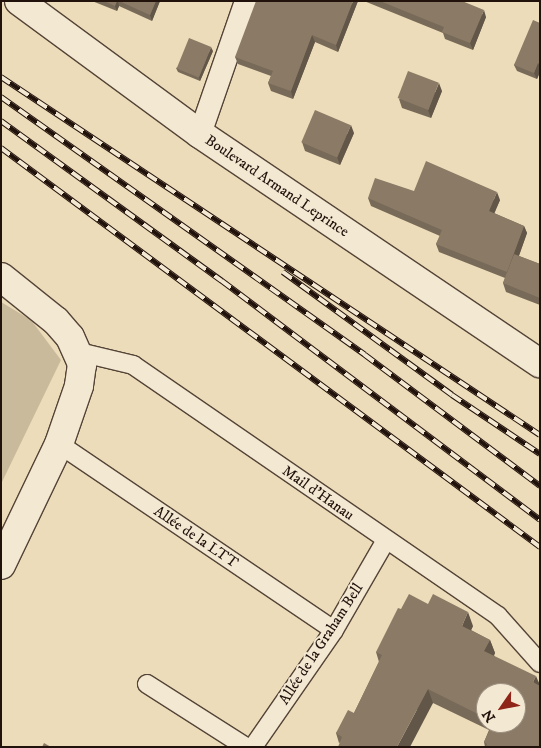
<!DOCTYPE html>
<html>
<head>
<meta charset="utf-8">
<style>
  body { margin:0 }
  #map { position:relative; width:541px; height:748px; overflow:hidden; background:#ecdcb9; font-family:"IM FELL DW Pica",serif }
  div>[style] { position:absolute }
  .green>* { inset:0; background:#caba9c }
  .roads { filter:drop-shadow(1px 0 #544437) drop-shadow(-1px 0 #544437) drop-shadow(0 1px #544437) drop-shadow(0 -1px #544437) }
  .pedestrian>* { height:18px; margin:-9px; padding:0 9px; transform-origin:9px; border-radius:9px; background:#f3e8d2 }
  .minor>* { height:22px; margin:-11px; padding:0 11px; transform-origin:11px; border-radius:11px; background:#f3e8d2 }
  .tertiary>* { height:28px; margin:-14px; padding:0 14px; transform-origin:14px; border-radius:14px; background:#f3e8d2 }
  .rail>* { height:5.5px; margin-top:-2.75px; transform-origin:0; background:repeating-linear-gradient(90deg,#f3e8d2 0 11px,#22120c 0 22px); box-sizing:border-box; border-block:1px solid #22120c }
  .wall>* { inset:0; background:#786a58 }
  .shaded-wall>* { inset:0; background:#615647 }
  .building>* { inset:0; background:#8b7b66; transform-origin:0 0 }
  span { translate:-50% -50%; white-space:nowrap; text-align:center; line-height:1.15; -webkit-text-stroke:4px #f3e8d2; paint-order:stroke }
  .street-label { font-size:15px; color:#22120c }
  .frame { position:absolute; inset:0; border:2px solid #22120c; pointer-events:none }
  .north { position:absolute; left:476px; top:683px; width:50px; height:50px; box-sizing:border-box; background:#f3e8d2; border:1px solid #9f9283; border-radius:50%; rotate:237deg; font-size:14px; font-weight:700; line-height:20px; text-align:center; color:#22120c }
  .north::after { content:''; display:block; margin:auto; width:18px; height:22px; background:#8f2418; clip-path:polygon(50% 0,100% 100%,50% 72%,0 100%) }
</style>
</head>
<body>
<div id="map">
  <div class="green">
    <i style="clip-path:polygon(1px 302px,31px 320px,61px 360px,1px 484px)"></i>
  </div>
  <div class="roads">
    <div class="pedestrian">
      <i style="left:79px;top:352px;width:56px;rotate:13.5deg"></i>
      <i style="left:133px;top:365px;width:443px;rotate:34.5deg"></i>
      <i style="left:498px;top:616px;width:63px;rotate:48.2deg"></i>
      <i style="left:59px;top:444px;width:332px;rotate:34.1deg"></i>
      <i style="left:147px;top:684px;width:117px;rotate:32.5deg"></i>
      <i style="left:253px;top:747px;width:142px;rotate:-55.3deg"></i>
      <i style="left:334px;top:630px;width:104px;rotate:-60deg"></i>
    </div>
    <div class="minor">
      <i style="left:200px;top:134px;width:141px;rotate:-70.9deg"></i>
    </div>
    <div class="tertiary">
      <i style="left:19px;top:1px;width:225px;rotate:36.3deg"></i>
      <i style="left:200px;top:134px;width:410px;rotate:34deg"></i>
      <i style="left:1px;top:277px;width:70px;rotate:38.7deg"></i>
      <i style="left:56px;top:321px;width:21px;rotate:49deg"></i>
      <i style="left:70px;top:337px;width:30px;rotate:66deg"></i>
      <i style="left:82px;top:364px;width:22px;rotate:98deg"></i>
      <i style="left:79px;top:386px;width:61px;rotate:109deg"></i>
      <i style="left:59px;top:444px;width:134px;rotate:115.6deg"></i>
    </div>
  </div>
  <div class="rail">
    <i style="left:1px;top:77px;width:647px;rotate:33.59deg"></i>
    <i style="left:1px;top:97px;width:446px;rotate:35.3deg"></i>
    <i style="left:365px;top:355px;width:219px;rotate:36.8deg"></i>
    <i style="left:1px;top:121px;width:273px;rotate:35.9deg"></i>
    <i style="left:222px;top:281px;width:398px;rotate:36.9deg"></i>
    <i style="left:1px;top:148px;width:671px;rotate:36.51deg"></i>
    <i style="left:283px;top:272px;width:209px;rotate:36deg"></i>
    <i style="left:452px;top:395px;width:106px;rotate:33.8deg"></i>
  </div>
  <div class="wall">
    <i style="clip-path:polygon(92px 1px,160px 1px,152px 21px,119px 6px,117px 11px)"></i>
    <i style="clip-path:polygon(358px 1px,338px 52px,315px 42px,293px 99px,271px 91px,268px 83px,271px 76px,238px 64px,235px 57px)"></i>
    <i style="clip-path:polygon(364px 1px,462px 1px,486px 17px,473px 50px,445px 39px,443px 33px)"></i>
    <i style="clip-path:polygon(540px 23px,540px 72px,537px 79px,517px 71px,514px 65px)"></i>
    <i style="clip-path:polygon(213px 51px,200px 81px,178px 72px,176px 68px)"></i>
    <i style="clip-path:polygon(442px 91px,431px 118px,402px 108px,399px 99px)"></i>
    <i style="clip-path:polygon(354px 133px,340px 165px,305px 151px,302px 142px)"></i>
    <i style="clip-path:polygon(368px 198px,500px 200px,494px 213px,524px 226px,527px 233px,519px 256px,540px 264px,540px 305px,506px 292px,503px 283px,505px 278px,439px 252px,436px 244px,440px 236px,371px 206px)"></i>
    <i style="clip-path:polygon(evenodd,473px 626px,471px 630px,490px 640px,495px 653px,494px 655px,540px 747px,485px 747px,484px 742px,489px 730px,433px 703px,339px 743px,336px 733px,354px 713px,379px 662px,376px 652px,473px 626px,486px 693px,516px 723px,486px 723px,486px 693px)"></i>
  </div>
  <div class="shaded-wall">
    <i style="clip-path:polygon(117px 1px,118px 1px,119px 6px,117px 11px,115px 6px)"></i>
    <i style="clip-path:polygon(156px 1px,160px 1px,152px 21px,150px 15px)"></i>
    <i style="clip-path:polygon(353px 1px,358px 1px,338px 52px,336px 45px)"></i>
    <i style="clip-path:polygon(484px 10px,486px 17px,473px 50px,470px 43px)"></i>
    <i style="clip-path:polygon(312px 35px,315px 42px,293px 99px,291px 91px)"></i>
    <i style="clip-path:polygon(211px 47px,213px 51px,200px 81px,199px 77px)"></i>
    <i style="clip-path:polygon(538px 63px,540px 67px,540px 72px,537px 79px,534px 73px)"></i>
    <i style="clip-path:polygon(439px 83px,442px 91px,431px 118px,428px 110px)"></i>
    <i style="clip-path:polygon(351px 125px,354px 133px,340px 165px,337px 157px)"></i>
    <i style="clip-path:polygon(497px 192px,500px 200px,492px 219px,489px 211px)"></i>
    <i style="clip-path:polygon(524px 226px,527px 233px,510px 280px,507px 272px)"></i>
    <i style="clip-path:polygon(468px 612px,473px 626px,467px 639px,462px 626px)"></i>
    <i style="clip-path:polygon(490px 640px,495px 653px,490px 664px,484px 651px)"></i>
    <i style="clip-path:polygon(536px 676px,540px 685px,540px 693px,533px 682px)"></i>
    <i style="clip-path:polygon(428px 689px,433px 703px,410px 747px,397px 747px)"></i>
  </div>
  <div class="building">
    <i style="clip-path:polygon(104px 1px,117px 1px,115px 6px)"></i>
    <i style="clip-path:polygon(119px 1px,156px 1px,150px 15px)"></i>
    <i style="clip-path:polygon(256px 1px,353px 1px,336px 45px,312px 35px,291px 91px,268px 83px,273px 71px,235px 57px)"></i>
    <i style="clip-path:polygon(380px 1px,462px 1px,484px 10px,470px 43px,442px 32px,444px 27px)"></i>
    <i style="clip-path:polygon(533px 20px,540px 23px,540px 64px,538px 63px,534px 73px,514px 65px)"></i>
    <i style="left:189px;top:38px;width:24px;height:33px;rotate:22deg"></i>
    <i style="left:408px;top:71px;width:33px;height:29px;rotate:21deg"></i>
    <i style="left:315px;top:110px;width:39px;height:35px;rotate:23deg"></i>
    <i style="clip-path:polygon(426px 161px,497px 192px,489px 211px,524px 226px,507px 272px,436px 244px,442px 230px,368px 198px,375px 178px,414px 191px)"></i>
    <i style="clip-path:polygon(514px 254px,540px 264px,540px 298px,503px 283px)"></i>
    <i style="clip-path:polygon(409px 594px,428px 604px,433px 594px,468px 612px,462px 626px,490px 640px,484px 651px,536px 676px,533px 682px,540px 686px,540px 747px,486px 747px,487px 744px,484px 742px,493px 723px,516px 723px,516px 693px,486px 693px,486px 718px,428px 689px,397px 747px,338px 747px,342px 737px,336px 733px,348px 710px,354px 713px,382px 655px,376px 652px,398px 608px,401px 609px)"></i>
    <i style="clip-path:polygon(44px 743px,51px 747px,42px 747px)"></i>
  </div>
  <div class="street-label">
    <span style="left:277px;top:186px;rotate:34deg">Boulevard Armand Leprince</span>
    <span style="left:318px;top:493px;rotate:35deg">Mail d'Hanau</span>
    <span style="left:196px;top:537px;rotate:34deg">Allée de la LTT</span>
    <span style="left:321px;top:644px;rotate:-57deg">Allée de la Graham Bell</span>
  </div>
  <div class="frame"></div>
  <div class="north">N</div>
</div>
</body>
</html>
